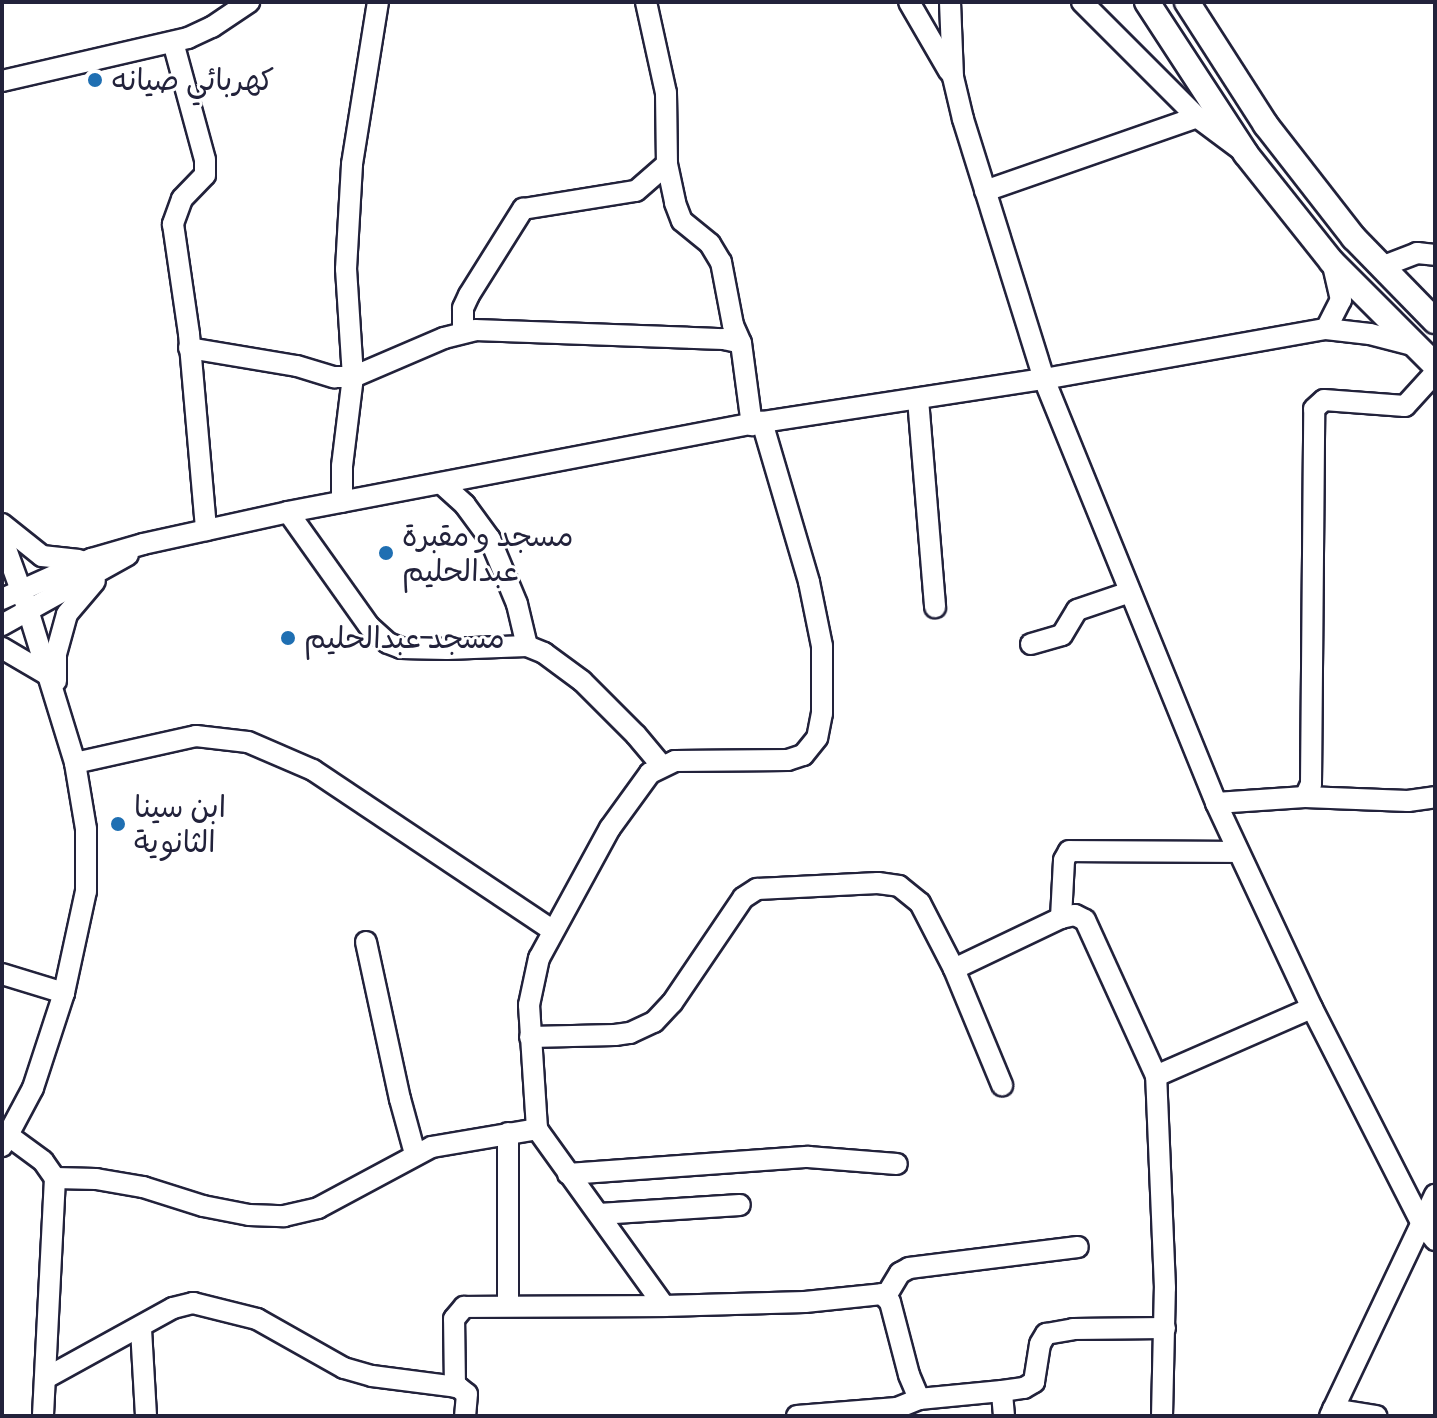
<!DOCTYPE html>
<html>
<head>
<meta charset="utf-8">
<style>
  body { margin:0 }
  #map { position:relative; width:1437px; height:1418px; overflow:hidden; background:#fff; font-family:Itim,"Playpen Sans Arabic",sans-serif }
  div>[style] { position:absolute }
  .roads { filter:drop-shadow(2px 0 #22223b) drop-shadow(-2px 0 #22223b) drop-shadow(0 2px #22223b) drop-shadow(0 -2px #22223b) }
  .minor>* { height:20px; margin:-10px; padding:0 10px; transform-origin:10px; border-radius:10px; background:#fff }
  .major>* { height:24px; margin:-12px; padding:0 12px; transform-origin:12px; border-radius:12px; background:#fff }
  .dots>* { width:22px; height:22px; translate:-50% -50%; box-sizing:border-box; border:4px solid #fff; border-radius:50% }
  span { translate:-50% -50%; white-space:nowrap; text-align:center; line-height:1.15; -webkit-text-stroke:6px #fff; paint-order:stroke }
  .poi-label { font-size:30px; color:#22223b }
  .left { translate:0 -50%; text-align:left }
  .frame { position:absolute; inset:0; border:4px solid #22223b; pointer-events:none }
</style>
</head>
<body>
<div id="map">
  <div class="roads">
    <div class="minor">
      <i style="left:646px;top:2px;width:93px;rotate:77.6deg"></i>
      <i style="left:666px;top:93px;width:71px;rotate:89.2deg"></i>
      <i style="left:667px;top:164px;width:40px;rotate:78deg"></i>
      <i style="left:675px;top:203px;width:19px;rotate:69deg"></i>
      <i style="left:682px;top:221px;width:36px;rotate:39deg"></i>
      <i style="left:710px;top:244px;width:21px;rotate:59deg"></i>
      <i style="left:721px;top:262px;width:64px;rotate:79.2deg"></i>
      <i style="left:733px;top:325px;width:20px;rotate:66deg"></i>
      <i style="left:741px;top:343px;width:83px;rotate:82.4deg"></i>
      <i style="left:909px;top:2px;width:80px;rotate:59.9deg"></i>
      <i style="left:950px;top:2px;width:75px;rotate:87.7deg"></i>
      <i style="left:953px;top:77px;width:43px;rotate:76.6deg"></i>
      <i style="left:963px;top:119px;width:272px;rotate:72.7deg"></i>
      <i style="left:1044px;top:379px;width:458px;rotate:67.9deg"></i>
      <i style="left:1216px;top:803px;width:226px;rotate:64.9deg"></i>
      <i style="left:1312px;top:1008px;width:240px;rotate:63deg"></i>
      <i style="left:1421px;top:1222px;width:23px;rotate:52deg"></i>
      <i style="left:1082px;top:2px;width:163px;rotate:45deg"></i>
      <i style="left:1197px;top:117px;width:54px;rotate:36.7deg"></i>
      <i style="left:173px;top:42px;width:122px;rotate:74.8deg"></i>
      <i style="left:205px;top:160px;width:15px;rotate:90deg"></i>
      <i style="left:205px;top:175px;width:33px;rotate:134deg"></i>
      <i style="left:182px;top:199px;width:27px;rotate:110deg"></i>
      <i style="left:173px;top:224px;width:111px;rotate:81.7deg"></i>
      <i style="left:189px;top:334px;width:197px;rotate:85deg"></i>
      <i style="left:2px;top:81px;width:191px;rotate:-13deg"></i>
      <i style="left:188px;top:38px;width:26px;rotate:-25deg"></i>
      <i style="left:212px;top:27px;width:45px;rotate:-34deg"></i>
      <i style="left:985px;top:191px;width:225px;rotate:-19.2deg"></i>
      <i style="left:1381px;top:267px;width:39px;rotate:-21deg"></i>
      <i style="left:1417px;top:253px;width:18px;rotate:6deg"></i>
      <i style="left:1326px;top:329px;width:33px;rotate:-63deg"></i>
      <i style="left:1341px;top:300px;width:39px;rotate:-103deg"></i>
      <i style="left:463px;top:332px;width:24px;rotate:-90deg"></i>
      <i style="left:463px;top:308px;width:14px;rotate:-65deg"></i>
      <i style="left:469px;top:295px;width:102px;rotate:-57.9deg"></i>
      <i style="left:523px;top:209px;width:114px;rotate:-9.1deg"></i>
      <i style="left:636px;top:191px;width:41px;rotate:-41.1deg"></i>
      <i style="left:189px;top:348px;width:109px;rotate:9.5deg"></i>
      <i style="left:297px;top:366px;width:39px;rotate:17deg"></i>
      <i style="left:334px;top:377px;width:19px"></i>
      <i style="left:353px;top:377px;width:99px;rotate:-23.2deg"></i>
      <i style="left:444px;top:338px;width:32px;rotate:-14deg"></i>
      <i style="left:475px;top:330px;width:249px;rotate:2.1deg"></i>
      <i style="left:724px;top:339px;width:17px;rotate:13deg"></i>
      <i style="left:918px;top:399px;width:209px;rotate:85.3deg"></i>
      <i style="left:762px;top:422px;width:167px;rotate:73.6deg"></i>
      <i style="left:809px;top:582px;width:65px;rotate:78.5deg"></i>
      <i style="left:822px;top:646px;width:67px;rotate:90deg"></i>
      <i style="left:822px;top:713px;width:25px;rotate:101deg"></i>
      <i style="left:817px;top:738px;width:22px;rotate:129deg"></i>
      <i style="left:803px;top:755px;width:16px;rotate:162deg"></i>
      <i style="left:788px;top:760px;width:113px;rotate:179.5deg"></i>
      <i style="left:675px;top:761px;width:28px;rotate:154deg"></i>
      <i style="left:650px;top:773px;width:68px;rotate:126deg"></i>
      <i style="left:610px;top:828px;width:148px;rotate:118.6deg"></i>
      <i style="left:539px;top:958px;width:48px;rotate:102deg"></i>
      <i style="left:529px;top:1005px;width:124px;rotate:86.3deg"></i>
      <i style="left:537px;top:1129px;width:218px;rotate:54.3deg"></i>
      <i style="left:664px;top:1306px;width:141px;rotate:-1.6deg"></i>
      <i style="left:805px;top:1302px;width:77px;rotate:-5.9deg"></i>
      <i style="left:882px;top:1294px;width:11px;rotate:45deg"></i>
      <i style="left:890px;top:1302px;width:75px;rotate:75.4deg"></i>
      <i style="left:909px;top:1375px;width:26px;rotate:67deg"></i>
      <i style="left:919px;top:1399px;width:83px;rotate:-5.5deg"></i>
      <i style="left:442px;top:484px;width:31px;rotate:42deg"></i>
      <i style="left:465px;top:505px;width:42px;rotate:53.7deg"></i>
      <i style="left:490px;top:539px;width:70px;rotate:67.4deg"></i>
      <i style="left:517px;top:604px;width:43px;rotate:76.6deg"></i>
      <i style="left:342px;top:502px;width:36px;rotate:-90deg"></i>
      <i style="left:342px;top:466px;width:90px;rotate:-83deg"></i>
      <i style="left:353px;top:377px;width:108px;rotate:-93.7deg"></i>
      <i style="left:346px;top:269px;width:105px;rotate:-86.7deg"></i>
      <i style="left:352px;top:164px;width:164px;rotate:-80.9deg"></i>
      <i style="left:288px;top:512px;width:140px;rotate:54.6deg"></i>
      <i style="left:369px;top:626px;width:25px;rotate:42deg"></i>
      <i style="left:388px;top:643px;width:14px;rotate:21deg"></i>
      <i style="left:401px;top:648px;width:46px;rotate:1.2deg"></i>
      <i style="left:447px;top:649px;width:80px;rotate:-2.1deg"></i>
      <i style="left:527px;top:646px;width:18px;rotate:22deg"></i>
      <i style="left:544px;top:653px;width:47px;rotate:36.4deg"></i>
      <i style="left:582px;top:681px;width:76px;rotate:45deg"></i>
      <i style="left:636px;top:735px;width:39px;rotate:50deg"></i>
      <i style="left:2px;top:524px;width:51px;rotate:38.7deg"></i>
      <i style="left:42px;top:556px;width:37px;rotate:6deg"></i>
      <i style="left:2px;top:538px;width:77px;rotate:70.1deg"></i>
      <i style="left:28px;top:610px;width:160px;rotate:72.9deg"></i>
      <i style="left:75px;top:763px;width:67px;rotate:80.5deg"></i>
      <i style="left:86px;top:829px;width:62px;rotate:90deg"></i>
      <i style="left:86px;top:891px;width:104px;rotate:102.2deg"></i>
      <i style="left:64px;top:993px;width:100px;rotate:108.1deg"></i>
      <i style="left:33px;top:1088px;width:66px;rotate:118.1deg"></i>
      <i style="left:2px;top:599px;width:98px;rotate:-24.2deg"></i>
      <i style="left:91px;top:559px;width:54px;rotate:-16.1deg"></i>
      <i style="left:143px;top:544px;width:148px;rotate:-12.4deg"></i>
      <i style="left:288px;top:512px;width:482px;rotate:-10.8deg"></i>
      <i style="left:762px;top:422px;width:285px;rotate:-8.7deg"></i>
      <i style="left:1044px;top:379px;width:286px;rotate:-10.1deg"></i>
      <i style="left:1326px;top:329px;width:44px;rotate:6.5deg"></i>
      <i style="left:1370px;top:334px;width:43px;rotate:14.7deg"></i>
      <i style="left:2px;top:625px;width:144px;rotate:-29.1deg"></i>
      <i style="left:1031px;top:644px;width:32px;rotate:-16deg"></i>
      <i style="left:1062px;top:635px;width:29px;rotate:-59deg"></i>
      <i style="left:1077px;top:610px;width:56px;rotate:-18.8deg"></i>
      <i style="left:2px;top:648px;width:53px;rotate:30.4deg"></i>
      <i style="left:56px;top:681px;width:27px;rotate:-90deg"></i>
      <i style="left:56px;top:654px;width:41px;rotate:-74.6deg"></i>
      <i style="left:67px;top:614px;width:43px;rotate:-49.7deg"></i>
      <i style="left:75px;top:763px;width:124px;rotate:-12.6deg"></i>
      <i style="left:196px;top:736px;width:52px;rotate:6.6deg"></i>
      <i style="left:248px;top:742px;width:71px;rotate:23.3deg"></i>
      <i style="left:313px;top:770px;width:288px;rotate:33.8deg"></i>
      <i style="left:1305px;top:797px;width:14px;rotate:-65deg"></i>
      <i style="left:1311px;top:784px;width:375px;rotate:-89.5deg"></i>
      <i style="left:1314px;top:409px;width:13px;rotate:-42deg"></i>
      <i style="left:1324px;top:400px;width:81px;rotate:4.2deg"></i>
      <i style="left:1405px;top:406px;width:45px;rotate:-47.7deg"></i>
      <i style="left:1216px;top:803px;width:89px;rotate:-3.9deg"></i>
      <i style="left:1305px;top:797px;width:103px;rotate:2.2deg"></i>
      <i style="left:1408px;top:801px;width:27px;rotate:-8deg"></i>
      <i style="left:1061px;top:918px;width:58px;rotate:-87deg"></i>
      <i style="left:1064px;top:860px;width:10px;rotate:-61deg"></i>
      <i style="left:1069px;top:851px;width:169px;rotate:0.3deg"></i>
      <i style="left:366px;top:942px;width:161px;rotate:77.8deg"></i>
      <i style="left:400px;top:1099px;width:57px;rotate:74.7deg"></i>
      <i style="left:954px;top:969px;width:126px;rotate:67.5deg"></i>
      <i style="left:2px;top:974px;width:65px;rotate:17deg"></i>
      <i style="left:530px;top:1037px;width:85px;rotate:-1.3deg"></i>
      <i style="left:615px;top:1035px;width:15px;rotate:-8deg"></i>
      <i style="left:630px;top:1033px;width:26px;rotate:-25deg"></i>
      <i style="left:654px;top:1022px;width:26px;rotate:-47deg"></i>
      <i style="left:672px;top:1003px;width:127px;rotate:-55.9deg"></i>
      <i style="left:743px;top:898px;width:17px;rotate:-33deg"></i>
      <i style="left:757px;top:889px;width:121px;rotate:-2.8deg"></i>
      <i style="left:878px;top:883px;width:21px;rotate:8deg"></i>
      <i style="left:899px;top:886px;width:27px;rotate:39deg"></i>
      <i style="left:920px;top:903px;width:74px;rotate:62.7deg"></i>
      <i style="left:954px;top:969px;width:119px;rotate:-25.5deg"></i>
      <i style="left:1061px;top:918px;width:14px;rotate:-12deg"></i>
      <i style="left:1075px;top:915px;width:11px;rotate:27deg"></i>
      <i style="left:1085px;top:920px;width:171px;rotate:65.5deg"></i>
      <i style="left:508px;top:1133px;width:173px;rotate:90deg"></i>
      <i style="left:9px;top:1136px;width:42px;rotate:36.3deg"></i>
      <i style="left:43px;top:1161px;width:21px;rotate:55deg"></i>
      <i style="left:55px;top:1178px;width:238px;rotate:92.9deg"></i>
      <i style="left:568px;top:1174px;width:241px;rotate:-4.1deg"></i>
      <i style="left:808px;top:1157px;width:89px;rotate:4.5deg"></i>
      <i style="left:55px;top:1178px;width:41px;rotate:1.4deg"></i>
      <i style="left:96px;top:1179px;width:48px;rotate:9.7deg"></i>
      <i style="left:143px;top:1187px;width:63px;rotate:17.6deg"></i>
      <i style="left:203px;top:1206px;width:47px;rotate:11.1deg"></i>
      <i style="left:249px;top:1215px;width:35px;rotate:2deg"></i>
      <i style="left:284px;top:1216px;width:35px;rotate:-13deg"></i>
      <i style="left:318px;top:1208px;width:129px;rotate:-28.2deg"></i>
      <i style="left:432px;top:1147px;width:107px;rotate:-9.7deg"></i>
      <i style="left:599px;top:1214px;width:141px;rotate:-3.7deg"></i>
      <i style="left:886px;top:1296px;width:27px;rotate:-59deg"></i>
      <i style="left:900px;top:1273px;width:10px;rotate:-29deg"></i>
      <i style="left:909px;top:1268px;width:170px;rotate:-7.1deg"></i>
      <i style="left:141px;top:1329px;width:87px;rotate:86.7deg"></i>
      <i style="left:46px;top:1378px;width:145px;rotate:-28.9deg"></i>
      <i style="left:173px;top:1308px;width:21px;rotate:-14deg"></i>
      <i style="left:193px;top:1303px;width:66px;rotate:14deg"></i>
      <i style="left:257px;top:1319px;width:100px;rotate:29.4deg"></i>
      <i style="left:344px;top:1368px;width:29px;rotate:16deg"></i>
      <i style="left:372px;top:1376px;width:87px;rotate:7.3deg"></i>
      <i style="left:458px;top:1387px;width:11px;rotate:38deg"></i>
      <i style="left:467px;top:1394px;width:22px;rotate:95deg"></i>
      <i style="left:455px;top:1387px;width:68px;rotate:-90.8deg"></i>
      <i style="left:454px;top:1319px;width:16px;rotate:-50deg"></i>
      <i style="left:464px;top:1307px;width:200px;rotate:-0.3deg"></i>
      <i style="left:1333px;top:1409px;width:44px;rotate:9.2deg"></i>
      <i style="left:797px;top:1416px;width:100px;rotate:-4.6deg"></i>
      <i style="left:897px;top:1408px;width:24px;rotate:-22deg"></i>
      <i style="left:1004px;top:1416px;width:25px;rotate:-95deg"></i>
      <i style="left:1002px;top:1391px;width:22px;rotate:-8deg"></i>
      <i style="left:1024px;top:1388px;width:12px;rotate:-31deg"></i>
      <i style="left:1034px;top:1382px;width:38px;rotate:-81deg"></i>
      <i style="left:1040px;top:1344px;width:12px;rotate:-59deg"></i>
      <i style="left:1046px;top:1334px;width:27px;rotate:-10deg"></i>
      <i style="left:1073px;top:1329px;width:92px;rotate:-0.6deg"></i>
      <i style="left:1162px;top:1416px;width:128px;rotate:-88.7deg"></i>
      <i style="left:1165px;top:1288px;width:212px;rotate:-92.4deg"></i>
      <i style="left:1156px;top:1076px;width:170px;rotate:-23.6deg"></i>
      <i style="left:1330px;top:1416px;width:245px;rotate:-64.6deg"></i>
    </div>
    <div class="major">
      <i style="left:1147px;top:2px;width:181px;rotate:56.9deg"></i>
      <i style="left:1246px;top:154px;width:138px;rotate:51.5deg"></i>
      <i style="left:1332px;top:262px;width:146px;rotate:45deg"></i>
      <i style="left:1187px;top:2px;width:146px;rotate:57.3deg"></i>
      <i style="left:1266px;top:125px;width:143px;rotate:52.1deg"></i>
      <i style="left:1354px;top:238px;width:116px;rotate:45.7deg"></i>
    </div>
  </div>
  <div class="dots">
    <i style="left:95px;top:80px;background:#1f6fb2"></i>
    <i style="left:386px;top:553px;background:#1f6fb2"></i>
    <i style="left:288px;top:638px;background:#1f6fb2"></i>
    <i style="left:118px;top:824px;background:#1f6fb2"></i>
  </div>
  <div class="poi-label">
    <span class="left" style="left:111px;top:80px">كهربائي صيانه</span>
    <span class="left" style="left:402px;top:553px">مسجد و مقبرة<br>عبدالحليم</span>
    <span class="left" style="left:304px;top:638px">مسجد عبدالحليم</span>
    <span class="left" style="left:134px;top:824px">ابن سينا<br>الثانوية</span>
  </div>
  <div class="frame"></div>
</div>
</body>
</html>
